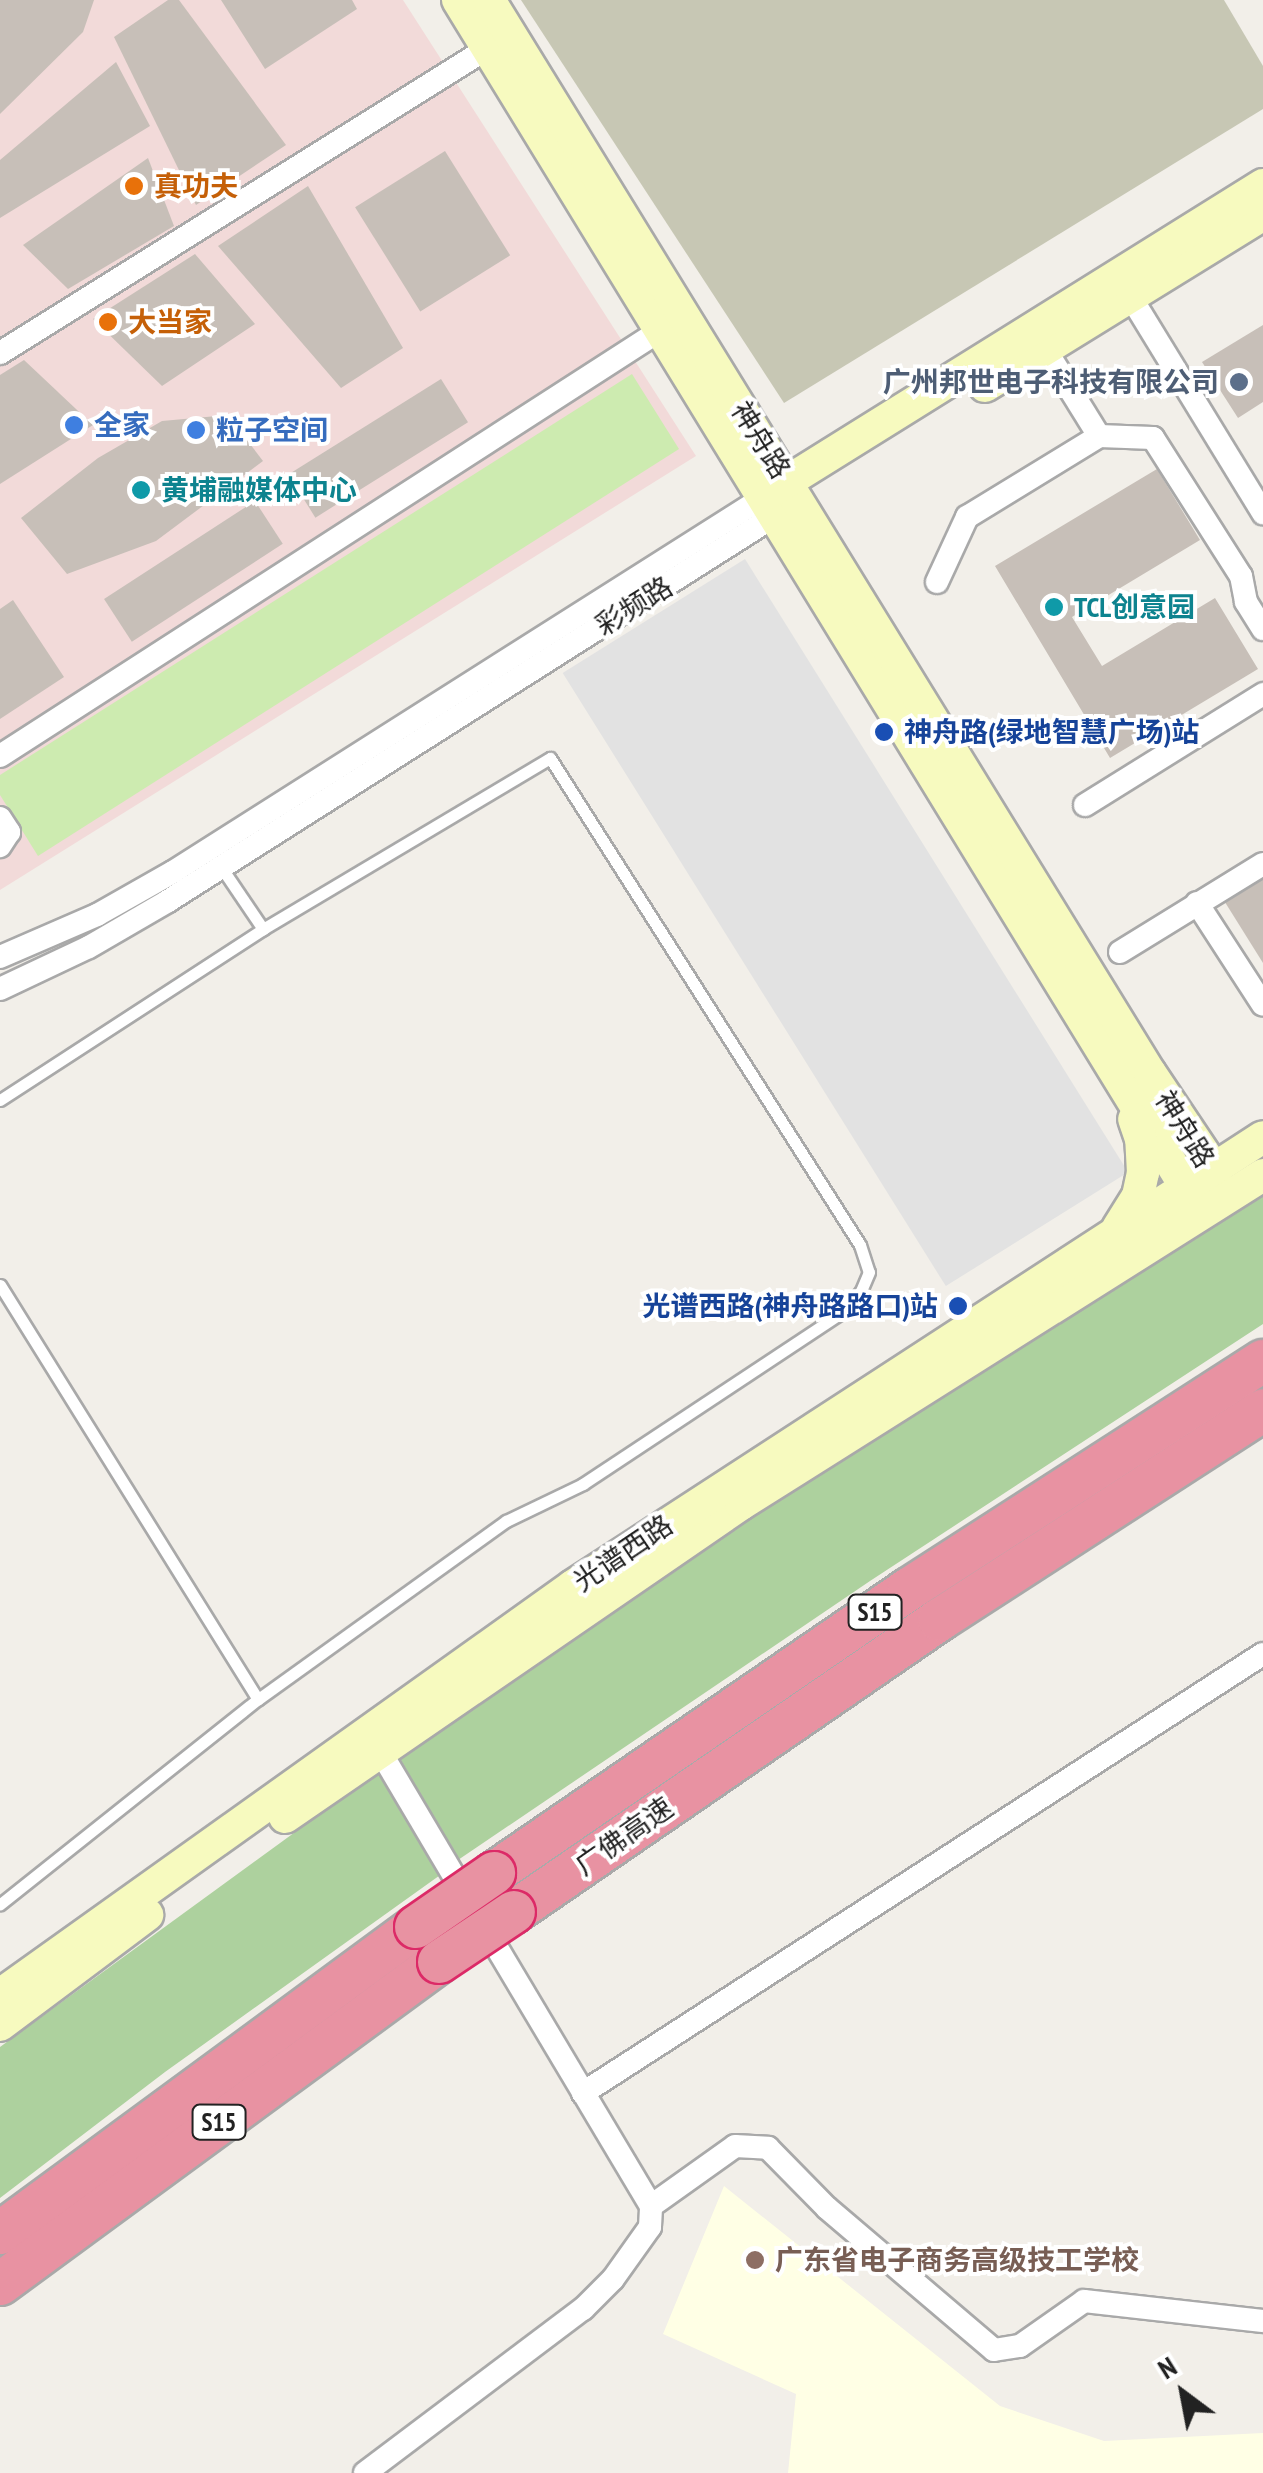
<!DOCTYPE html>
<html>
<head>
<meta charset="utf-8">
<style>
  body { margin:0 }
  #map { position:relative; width:1263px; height:2473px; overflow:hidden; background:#f2efe9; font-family:"PT Sans Narrow","Noto Sans SC",sans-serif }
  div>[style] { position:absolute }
  .commercial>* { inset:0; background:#f2dad9 }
  .education>* { inset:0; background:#ffffe5 }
  .construction>* { inset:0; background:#c7c7b4 }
  .grass>* { inset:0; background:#cdebb0 }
  .forest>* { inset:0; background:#add19e }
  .parking>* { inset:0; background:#e2e2e2; transform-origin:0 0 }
  .building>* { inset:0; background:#c7bfb8; transform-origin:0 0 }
  .roads { filter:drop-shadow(2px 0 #a9a9a9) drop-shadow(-2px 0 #a9a9a9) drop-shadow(0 2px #a9a9a9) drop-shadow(0 -2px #a9a9a9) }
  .lane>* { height:11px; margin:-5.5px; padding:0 5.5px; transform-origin:5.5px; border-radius:5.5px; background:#fff }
  .street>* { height:22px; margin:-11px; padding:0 11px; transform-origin:11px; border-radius:11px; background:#fff }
  .secondary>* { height:32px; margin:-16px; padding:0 16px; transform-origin:16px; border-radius:16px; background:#f7fabf }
  .highway>* { height:42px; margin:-21px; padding:0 21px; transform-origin:21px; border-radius:21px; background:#e892a2 }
  .bridges { filter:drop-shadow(2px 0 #dc2a67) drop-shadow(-2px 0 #dc2a67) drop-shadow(0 2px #dc2a67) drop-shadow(0 -2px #dc2a67) }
  .highway-bridge>* { height:42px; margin:-21px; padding:0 21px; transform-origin:21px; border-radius:21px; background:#e892a2 }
  .dots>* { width:28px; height:28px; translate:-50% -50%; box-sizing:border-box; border:5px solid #fff; border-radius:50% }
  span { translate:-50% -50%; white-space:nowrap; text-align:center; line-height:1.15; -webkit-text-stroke:8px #fff; paint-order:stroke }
  .shield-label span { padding:2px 8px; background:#fff; border:2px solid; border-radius:8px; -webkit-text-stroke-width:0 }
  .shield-label { font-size:25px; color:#222; font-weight:700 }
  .food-label { font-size:28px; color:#c56008; font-weight:700 }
  .left { translate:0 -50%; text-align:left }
  .service-label { font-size:28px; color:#4e5e75; font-weight:700 }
  .right { translate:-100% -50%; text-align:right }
  .shop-label { font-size:28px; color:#366cbe; font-weight:700 }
  .street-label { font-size:28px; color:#222 }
  .culture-label { font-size:28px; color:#0d838f; font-weight:700 }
  .transit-label { font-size:28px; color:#164399; font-weight:700 }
  .education-label { font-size:28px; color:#785e54; font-weight:700 }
  .north { position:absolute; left:1133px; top:2343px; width:100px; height:100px; -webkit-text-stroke:8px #fff; paint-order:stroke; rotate:328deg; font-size:28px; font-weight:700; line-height:40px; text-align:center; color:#222 }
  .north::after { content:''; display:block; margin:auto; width:35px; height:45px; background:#222; clip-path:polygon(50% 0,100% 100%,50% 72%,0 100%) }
</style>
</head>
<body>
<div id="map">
  <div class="commercial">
    <i style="clip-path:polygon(0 0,403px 0,696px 456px,0 890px)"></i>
  </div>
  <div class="education">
    <i style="clip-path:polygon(724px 2186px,1000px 2406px,1104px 2441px,1263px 2433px,1263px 2473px,788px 2473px,796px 2394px,663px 2334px)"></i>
  </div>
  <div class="construction">
    <i style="clip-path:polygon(521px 0,1224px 0,1263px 66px,1263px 109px,784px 403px)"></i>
  </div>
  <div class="grass">
    <i style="clip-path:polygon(632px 374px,679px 449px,38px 856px,0 795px,0 775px)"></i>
  </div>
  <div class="forest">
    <i style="clip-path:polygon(1263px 1195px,1263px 1324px,870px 1581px,458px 1860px,399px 1757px,632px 1594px,1017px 1343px)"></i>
    <i style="clip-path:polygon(379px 1771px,443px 1873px,165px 2072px,0 2198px,0 2047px)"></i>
  </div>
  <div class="parking">
    <i style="left:745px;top:559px;width:723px;height:215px;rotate:58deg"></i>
  </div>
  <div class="building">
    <i style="clip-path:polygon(0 0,94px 0,83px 32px,0 114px)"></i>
    <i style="clip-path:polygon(168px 0,179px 0,286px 145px,196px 205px,114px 37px)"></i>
    <i style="clip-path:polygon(221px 0,352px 0,357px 9px,265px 69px)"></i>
    <i style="clip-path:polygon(116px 62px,150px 126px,0 218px,0 160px)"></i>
    <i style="left:445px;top:151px;width:123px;height:106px;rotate:58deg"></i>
    <i style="clip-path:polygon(148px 158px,174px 226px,68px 289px,23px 245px)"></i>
    <i style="clip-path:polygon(308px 186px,403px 348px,341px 388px,218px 246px)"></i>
    <i style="clip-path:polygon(195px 254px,255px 324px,162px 386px,93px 319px)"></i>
    <i style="clip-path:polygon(1263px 325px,1263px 402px,1238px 418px,1202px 362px)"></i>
    <i style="clip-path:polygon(24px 360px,93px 425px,0 484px,0 375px)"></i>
    <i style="left:441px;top:379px;width:51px;height:180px;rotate:58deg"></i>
    <i style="clip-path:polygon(228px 415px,263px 461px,156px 541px,67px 574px,21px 518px,98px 458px,162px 421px)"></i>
    <i style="clip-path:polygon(1157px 469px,1200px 540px,1072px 617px,1102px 666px,1215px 598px,1258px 669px,1110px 758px,995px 566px)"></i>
    <i style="left:255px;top:501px;width:51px;height:180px;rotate:57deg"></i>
    <i style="clip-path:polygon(13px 600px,64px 677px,0 719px,0 609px)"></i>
    <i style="clip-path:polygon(1263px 874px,1263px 963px,1223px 899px)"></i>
  </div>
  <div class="roads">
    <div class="lane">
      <i style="left:221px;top:867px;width:75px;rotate:55.9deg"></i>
      <i style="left:0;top:1100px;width:314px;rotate:-33deg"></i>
      <i style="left:263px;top:929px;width:334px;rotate:-30.8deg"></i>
      <i style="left:550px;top:758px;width:577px;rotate:57.52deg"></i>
      <i style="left:860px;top:1245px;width:28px;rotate:72deg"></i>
      <i style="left:869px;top:1272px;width:21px;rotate:113deg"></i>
      <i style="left:861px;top:1291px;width:26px;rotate:130deg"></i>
      <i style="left:844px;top:1311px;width:313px;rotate:146.5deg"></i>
      <i style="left:583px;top:1484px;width:85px;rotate:154.3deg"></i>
      <i style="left:506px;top:1521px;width:305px;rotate:144.3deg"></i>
      <i style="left:258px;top:1699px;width:330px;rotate:141.5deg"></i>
      <i style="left:0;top:1285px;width:488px;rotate:58.1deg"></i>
    </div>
    <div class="street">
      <i style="left:1130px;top:296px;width:255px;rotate:58.5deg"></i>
      <i style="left:1045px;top:349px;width:102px;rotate:58.2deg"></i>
      <i style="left:0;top:353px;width:575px;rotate:-32.01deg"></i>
      <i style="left:937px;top:582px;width:72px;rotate:-65.2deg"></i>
      <i style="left:967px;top:517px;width:155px;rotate:-31.5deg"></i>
      <i style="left:1099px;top:436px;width:54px;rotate:2.1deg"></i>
      <i style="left:1153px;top:438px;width:164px;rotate:57.5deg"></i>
      <i style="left:1241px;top:576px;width:26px;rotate:79deg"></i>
      <i style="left:1246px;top:602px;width:32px;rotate:58deg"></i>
      <i style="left:0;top:756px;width:783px;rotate:-32.8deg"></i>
      <i style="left:1085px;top:805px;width:210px;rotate:-31.9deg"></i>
      <i style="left:0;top:818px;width:17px;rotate:57deg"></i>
      <i style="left:9px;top:832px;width:17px;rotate:123deg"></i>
      <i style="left:1197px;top:903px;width:121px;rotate:57.1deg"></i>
      <i style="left:1120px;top:952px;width:168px;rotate:-31.6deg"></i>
      <i style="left:0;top:957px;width:106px;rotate:-23.4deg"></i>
      <i style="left:97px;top:915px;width:87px;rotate:-29.5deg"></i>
      <i style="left:173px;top:872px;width:696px;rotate:-32.39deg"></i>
      <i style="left:0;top:989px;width:98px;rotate:-25.3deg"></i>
      <i style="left:89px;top:947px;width:91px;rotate:-30.2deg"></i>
      <i style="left:168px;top:901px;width:717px;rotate:-32.4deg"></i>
      <i style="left:380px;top:1751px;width:171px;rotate:59.4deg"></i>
      <i style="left:484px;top:1926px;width:326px;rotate:59.2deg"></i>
      <i style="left:583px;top:2093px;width:809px;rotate:-32.85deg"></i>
      <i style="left:365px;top:2473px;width:273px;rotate:-37deg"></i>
      <i style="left:583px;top:2309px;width:42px;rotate:-45deg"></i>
      <i style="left:613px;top:2279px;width:64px;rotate:-54.6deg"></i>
      <i style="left:650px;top:2227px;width:21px;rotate:-87deg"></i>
      <i style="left:651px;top:2206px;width:103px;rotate:-35.5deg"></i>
      <i style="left:735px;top:2146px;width:33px;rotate:3deg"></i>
      <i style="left:768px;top:2148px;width:84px;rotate:45.5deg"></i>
      <i style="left:827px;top:2208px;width:219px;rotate:40.4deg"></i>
      <i style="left:994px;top:2350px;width:26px;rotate:-9deg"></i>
      <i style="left:1020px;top:2346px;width:78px;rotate:-35.1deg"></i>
      <i style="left:1084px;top:2301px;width:180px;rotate:6.4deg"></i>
    </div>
    <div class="secondary">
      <i style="left:458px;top:0;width:1391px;rotate:58.49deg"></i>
      <i style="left:1185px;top:1186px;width:20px;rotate:24deg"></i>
      <i style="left:489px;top:0;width:1260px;rotate:58.37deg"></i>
      <i style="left:1150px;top:1073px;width:113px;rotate:56.2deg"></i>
      <i style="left:1213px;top:1167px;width:19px;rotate:81deg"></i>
      <i style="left:985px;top:386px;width:327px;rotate:-31.7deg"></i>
      <i style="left:769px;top:493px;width:582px;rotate:-31.94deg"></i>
      <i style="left:1118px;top:1228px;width:38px;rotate:-58deg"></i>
      <i style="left:1138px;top:1196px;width:24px;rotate:-78deg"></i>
      <i style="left:1143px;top:1173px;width:34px;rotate:-93deg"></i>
      <i style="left:1141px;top:1139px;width:21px;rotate:-109deg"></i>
      <i style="left:285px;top:1817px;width:553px;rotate:-34.47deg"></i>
      <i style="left:741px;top:1504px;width:617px;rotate:-32.22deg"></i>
      <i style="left:0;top:1995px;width:704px;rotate:-35.52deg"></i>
      <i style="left:573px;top:1586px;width:823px;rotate:-33.05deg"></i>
      <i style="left:0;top:2025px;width:184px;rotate:-36.8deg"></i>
    </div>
    <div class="highway">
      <i style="left:494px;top:1873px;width:503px;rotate:-34.39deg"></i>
      <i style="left:909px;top:1589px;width:421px;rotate:-32.8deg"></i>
      <i style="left:514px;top:1912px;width:516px;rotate:-34.49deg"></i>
      <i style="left:939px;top:1620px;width:386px;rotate:-32.9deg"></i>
      <i style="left:0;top:2233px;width:516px;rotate:-36.34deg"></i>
      <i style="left:0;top:2284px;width:544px;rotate:-36.26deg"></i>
    </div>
  </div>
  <div class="bridges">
    <div class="highway-bridge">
      <i style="left:416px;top:1927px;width:95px;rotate:-34.7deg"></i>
      <i style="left:439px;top:1962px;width:90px;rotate:-33.7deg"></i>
    </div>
  </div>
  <div class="dots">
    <i style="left:134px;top:186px;background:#e8710a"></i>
    <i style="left:108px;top:322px;background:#e8710a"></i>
    <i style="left:1239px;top:382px;background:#5c6f8a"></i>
    <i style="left:74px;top:425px;background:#3f7fe0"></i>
    <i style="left:196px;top:430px;background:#3f7fe0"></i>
    <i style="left:141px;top:490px;background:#0f9aa8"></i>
    <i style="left:1054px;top:607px;background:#0f9aa8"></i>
    <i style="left:884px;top:732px;background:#1a4fb4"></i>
    <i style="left:958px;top:1306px;background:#1a4fb4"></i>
    <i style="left:755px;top:2260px;background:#8d6e63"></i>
  </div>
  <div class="shield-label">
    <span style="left:875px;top:1612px">S15</span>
    <span style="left:219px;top:2122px">S15</span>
  </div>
  <div class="food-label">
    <span class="left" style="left:154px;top:186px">真功夫</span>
    <span class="left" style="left:128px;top:322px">大当家</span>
  </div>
  <div class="service-label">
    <span class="right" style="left:1219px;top:382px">广州邦世电子科技有限公司</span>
  </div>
  <div class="shop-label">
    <span class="left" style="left:94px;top:425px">全家</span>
    <span class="left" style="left:216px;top:430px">粒子空间</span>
  </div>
  <div class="street-label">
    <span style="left:761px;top:440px;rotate:58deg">神舟路</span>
    <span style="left:634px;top:606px;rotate:-32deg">彩频路</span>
    <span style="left:1185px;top:1129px;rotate:58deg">神舟路</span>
    <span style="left:623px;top:1553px;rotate:-34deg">光谱西路</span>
    <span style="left:624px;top:1836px;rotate:-35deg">广佛高速</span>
  </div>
  <div class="culture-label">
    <span class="left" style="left:161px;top:490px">黄埔融媒体中心</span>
    <span class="left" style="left:1074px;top:607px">TCL创意园</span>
  </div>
  <div class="transit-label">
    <span class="left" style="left:904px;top:732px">神舟路(绿地智慧广场)站</span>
    <span class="right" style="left:938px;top:1306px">光谱西路(神舟路路口)站</span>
  </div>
  <div class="education-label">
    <span class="left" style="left:775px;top:2260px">广东省电子商务高级技工学校</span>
  </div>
  <div class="north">N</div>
</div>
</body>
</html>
